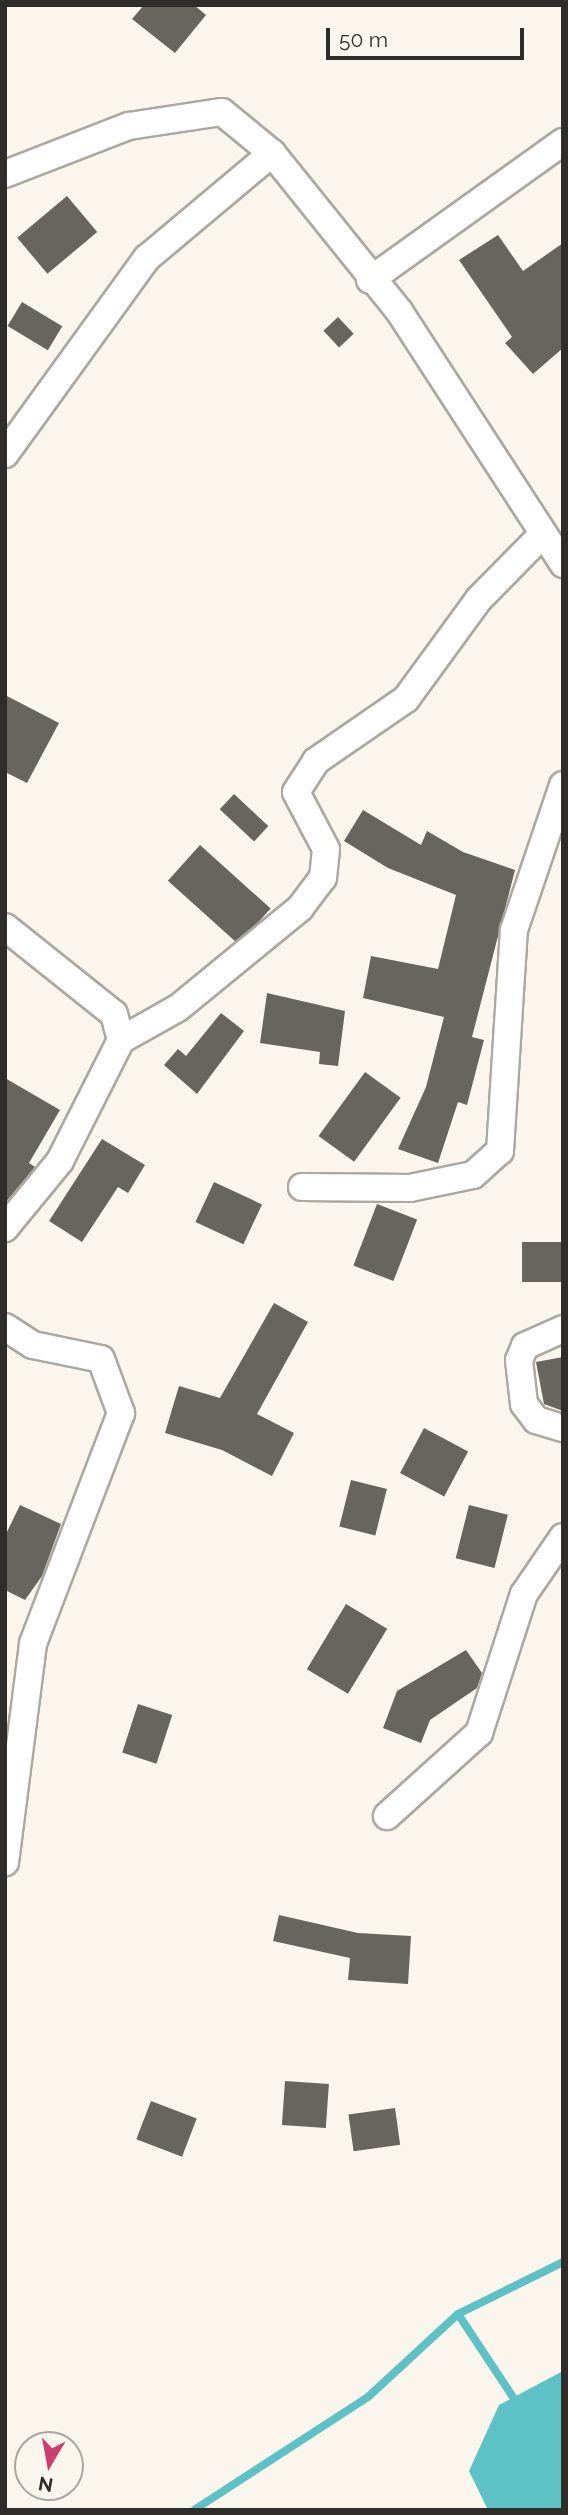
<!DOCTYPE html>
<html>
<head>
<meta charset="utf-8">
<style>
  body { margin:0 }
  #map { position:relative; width:568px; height:2515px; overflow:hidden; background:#faf6ee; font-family:Raleway,sans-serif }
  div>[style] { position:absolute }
  .water>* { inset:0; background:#5ec1c5 }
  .stream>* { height:8px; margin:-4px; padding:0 4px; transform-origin:4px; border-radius:4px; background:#5ec1c5 }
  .building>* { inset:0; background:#68655e; transform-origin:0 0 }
  .roads { filter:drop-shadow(2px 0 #aca8a1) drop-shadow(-2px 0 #aca8a1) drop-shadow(0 2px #aca8a1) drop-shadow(0 -2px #aca8a1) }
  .minor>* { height:26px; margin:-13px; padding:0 13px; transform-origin:13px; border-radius:13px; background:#fff }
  span { translate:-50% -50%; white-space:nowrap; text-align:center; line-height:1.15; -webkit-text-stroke:7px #faf6ee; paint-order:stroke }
  .frame { position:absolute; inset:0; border:7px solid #2f2d2a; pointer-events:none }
  .north { position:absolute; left:14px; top:2431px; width:70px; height:70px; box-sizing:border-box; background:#faf6ee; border:2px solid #a9a6a0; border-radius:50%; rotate:190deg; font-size:19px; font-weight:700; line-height:28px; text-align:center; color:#2f2d2a }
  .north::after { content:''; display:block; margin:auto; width:24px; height:32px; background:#cb3e6e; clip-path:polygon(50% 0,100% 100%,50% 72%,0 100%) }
  .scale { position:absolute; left:326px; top:28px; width:198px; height:32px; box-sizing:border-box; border:4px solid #2f2d2a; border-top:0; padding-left:9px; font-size:21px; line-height:24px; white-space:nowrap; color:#2f2d2a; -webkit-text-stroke:5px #faf6ee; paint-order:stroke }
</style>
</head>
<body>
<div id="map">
  <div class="water">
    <i style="clip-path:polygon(563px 2371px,563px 2510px,488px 2510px,469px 2471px,499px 2405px)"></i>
  </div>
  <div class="stream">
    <i style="left:458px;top:2314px;width:110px;rotate:56.5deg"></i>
    <i style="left:194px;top:2510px;width:207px;rotate:-33deg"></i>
    <i style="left:368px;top:2397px;width:122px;rotate:-42.7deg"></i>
    <i style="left:458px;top:2314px;width:117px;rotate:-26.3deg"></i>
  </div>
  <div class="building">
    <i style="clip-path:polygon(144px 5px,194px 5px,206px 15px,175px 53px,132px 19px)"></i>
    <i style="left:67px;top:196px;width:47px;height:65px;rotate:50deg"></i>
    <i style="clip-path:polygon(498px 235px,523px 271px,563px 243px,563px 348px,533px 374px,505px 343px,512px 337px,459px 260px)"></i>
    <i style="left:22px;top:302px;width:47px;height:28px;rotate:31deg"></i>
    <i style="left:338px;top:317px;width:23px;height:20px;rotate:47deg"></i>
    <i style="clip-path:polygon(5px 695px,59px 723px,27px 783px,5px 772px)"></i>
    <i style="left:234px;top:794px;width:47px;height:21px;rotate:43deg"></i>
    <i style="clip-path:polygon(363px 810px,421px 845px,427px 831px,463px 852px,515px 870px,472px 1037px,484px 1040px,467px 1105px,458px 1102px,438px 1163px,398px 1149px,426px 1087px,444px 1017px,363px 998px,371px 956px,438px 969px,456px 895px,388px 868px,344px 841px)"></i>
    <i style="left:200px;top:845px;width:95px;height:48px;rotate:42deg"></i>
    <i style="clip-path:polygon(267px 993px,345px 1011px,338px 1066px,319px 1064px,320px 1052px,260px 1043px)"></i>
    <i style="clip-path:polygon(221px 1013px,244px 1031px,197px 1094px,164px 1065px,178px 1049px,186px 1056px)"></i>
    <i style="left:365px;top:1072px;width:44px;height:79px;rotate:36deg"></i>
    <i style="clip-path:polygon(5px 1078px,60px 1110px,29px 1163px,35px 1167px,5px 1203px)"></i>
    <i style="clip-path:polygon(102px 1139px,145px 1165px,128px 1193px,118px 1187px,82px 1242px,49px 1221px)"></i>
    <i style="left:214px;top:1182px;width:53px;height:44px;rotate:25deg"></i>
    <i style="left:377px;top:1204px;width:43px;height:66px;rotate:21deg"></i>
    <i style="left:563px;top:1242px;width:40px;height:41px;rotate:90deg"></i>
    <i style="clip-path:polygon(274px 1303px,308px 1322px,257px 1414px,294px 1433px,272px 1476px,222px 1450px,165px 1433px,179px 1386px,220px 1398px)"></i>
    <i style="clip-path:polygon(563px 1357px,563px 1411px,544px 1404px,536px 1362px)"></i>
    <i style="left:424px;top:1428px;width:50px;height:51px;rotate:28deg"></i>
    <i style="left:351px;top:1480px;width:37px;height:48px;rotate:14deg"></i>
    <i style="clip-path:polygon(20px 1505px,61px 1524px,42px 1576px,25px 1600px,5px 1590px,5px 1536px)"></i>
    <i style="left:469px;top:1505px;width:40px;height:55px;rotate:14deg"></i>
    <i style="left:346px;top:1604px;width:48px;height:76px;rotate:31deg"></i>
    <i style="clip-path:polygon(466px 1650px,482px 1673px,477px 1688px,430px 1720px,421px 1743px,383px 1728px,397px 1691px)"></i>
    <i style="left:138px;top:1704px;width:36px;height:51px;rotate:18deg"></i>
    <i style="clip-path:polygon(279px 1915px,358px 1933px,411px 1936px,408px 1984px,348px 1980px,350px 1958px,273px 1941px)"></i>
    <i style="left:285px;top:2081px;width:44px;height:44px;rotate:4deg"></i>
    <i style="left:151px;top:2101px;width:49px;height:41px;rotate:21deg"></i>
    <i style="left:395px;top:2108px;width:37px;height:47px;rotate:82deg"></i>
  </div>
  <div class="roads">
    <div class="minor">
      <i style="left:5px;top:174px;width:133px;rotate:-21.2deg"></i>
      <i style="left:129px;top:126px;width:94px;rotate:-8.6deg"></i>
      <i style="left:222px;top:112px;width:65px;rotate:39.4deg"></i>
      <i style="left:272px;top:153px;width:203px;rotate:51.2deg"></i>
      <i style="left:399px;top:311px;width:302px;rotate:57deg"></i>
      <i style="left:370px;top:280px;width:237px;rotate:-35.6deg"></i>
      <i style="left:5px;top:454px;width:242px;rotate:-54.1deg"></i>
      <i style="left:147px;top:258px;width:163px;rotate:-40deg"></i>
      <i style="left:5px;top:927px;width:139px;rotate:38.6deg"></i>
      <i style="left:114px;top:1014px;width:27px;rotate:75deg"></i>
      <i style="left:121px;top:1040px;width:136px;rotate:116.8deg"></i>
      <i style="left:60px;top:1161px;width:87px;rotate:129.4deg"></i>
      <i style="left:121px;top:1040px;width:65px;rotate:-29.3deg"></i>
      <i style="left:178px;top:1008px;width:158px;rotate:-39.3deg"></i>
      <i style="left:300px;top:908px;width:38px;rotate:-53deg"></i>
      <i style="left:323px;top:878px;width:29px;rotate:-84deg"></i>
      <i style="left:326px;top:849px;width:64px;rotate:-117.8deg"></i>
      <i style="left:296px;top:792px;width:37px;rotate:-57deg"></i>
      <i style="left:316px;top:761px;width:109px;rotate:-34.6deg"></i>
      <i style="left:406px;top:699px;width:124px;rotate:-53.9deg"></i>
      <i style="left:479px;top:599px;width:91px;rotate:-45.4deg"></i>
      <i style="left:302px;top:1187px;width:108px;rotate:0.5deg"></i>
      <i style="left:410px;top:1188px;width:64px;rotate:-11.7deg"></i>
      <i style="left:473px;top:1175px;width:36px;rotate:-42deg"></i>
      <i style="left:500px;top:1151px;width:221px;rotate:-86.4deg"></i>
      <i style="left:514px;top:930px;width:153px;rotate:-71.3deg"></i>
      <i style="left:5px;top:1327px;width:33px;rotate:33deg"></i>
      <i style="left:33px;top:1345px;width:69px;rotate:11.6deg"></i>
      <i style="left:101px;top:1359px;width:58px;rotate:69.7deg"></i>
      <i style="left:121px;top:1413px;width:247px;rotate:110.9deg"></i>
      <i style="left:33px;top:1644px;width:220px;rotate:97.3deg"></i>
      <i style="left:563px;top:1329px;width:42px;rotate:155.9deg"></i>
      <i style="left:525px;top:1346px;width:15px;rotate:113deg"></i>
      <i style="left:519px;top:1360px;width:44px;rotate:83.5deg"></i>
      <i style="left:524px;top:1404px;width:20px;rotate:53deg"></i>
      <i style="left:536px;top:1420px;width:28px;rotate:17deg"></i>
      <i style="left:387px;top:1816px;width:124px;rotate:-42.1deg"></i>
      <i style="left:479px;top:1733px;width:146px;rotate:-72.1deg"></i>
      <i style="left:524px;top:1594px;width:69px;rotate:-55.6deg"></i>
    </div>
  </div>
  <div class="frame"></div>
  <div class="north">N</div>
  <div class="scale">50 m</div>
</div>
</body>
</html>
